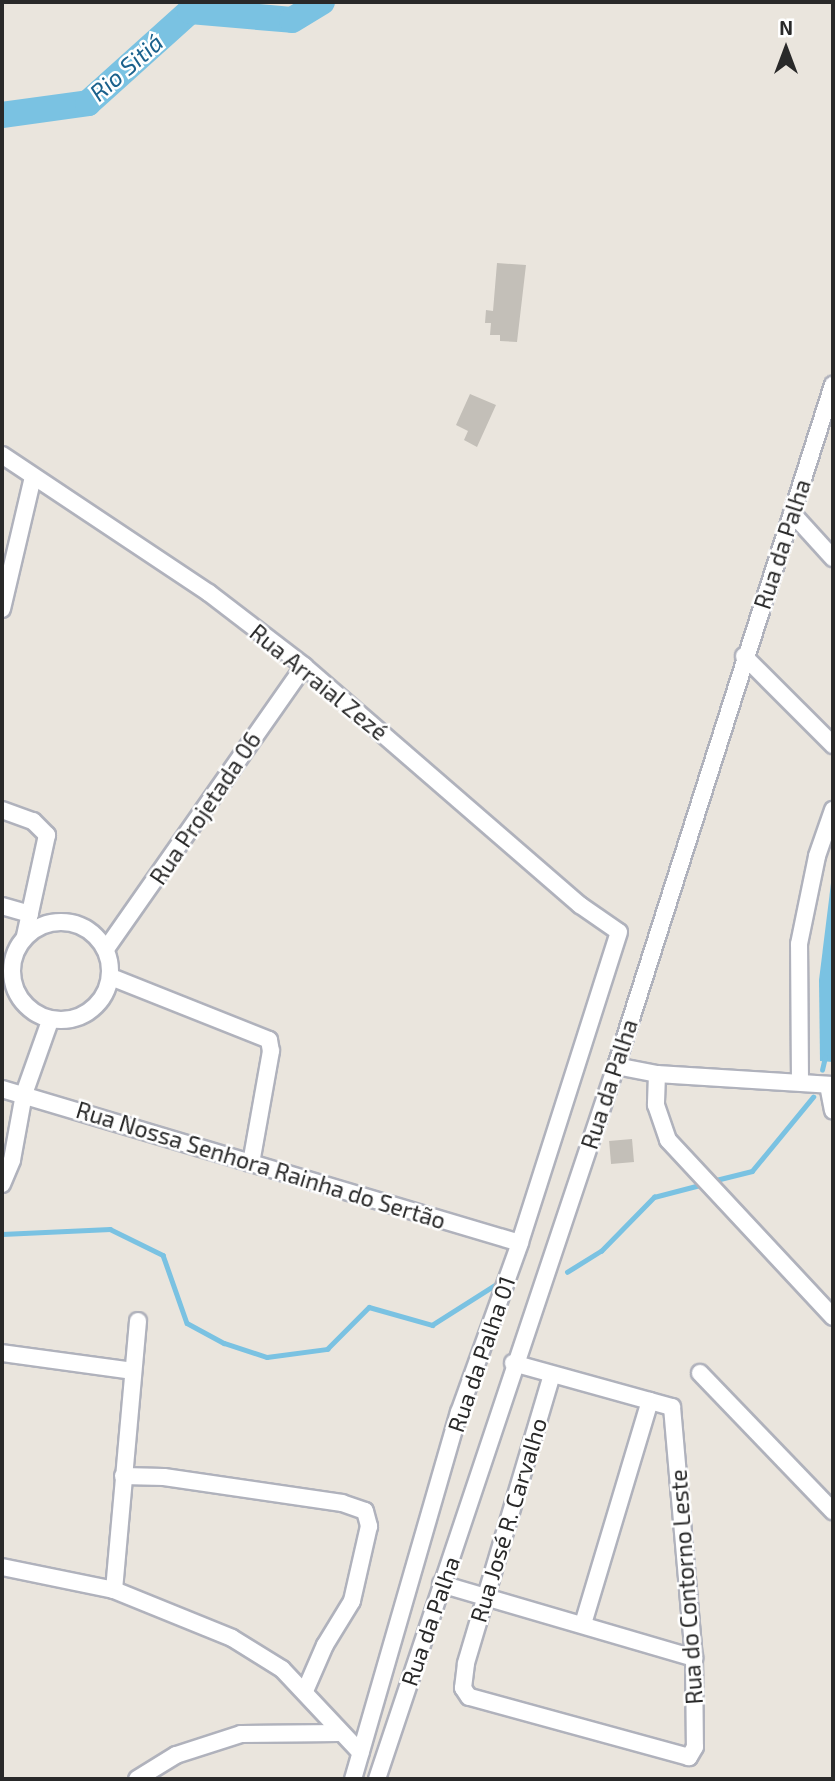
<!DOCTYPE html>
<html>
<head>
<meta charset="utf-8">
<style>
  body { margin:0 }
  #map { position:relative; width:835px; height:1781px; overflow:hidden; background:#eae5dd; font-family:"Exo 2",sans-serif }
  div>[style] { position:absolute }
  .water>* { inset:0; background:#7ac2e2 }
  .stream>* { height:4.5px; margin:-2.25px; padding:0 2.25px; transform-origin:2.25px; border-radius:2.25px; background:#7ac2e2 }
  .river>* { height:26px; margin:-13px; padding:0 13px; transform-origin:13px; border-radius:13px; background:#7ac2e2 }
  .building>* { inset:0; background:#c3bfb8; transform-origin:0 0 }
  .roads { filter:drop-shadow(2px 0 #b0b2bc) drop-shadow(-2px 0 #b0b2bc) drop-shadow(0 2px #b0b2bc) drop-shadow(0 -2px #b0b2bc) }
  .street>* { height:16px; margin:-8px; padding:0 8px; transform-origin:8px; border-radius:8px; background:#fff }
  .street>.ring { margin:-8px; padding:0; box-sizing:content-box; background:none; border:16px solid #fff; border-radius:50% }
  span { translate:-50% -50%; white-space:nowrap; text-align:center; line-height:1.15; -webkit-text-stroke:5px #fff; paint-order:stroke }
  .street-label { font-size:23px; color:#292929 }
  .water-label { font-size:24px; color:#1a618c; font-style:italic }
  .frame { position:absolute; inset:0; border:4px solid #292929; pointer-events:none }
  .north { position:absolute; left:751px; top:14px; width:70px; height:70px; -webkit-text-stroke:5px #fff; paint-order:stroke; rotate:0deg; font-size:19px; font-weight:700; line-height:28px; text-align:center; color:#292929 }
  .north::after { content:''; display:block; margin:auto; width:24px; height:32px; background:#292929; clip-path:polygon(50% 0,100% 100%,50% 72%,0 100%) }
</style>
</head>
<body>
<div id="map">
  <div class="water">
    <i style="clip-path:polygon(833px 867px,833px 1062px,820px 1061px,819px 980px)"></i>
  </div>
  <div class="stream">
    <i style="left:822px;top:1070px;width:13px;rotate:-77deg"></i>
    <i style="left:712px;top:1181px;width:41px;rotate:-14deg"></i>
    <i style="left:752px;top:1171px;width:96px;rotate:-50.5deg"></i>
    <i style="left:2px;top:1234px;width:108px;rotate:-2.7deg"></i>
    <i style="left:110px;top:1229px;width:59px;rotate:26.1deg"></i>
    <i style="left:163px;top:1255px;width:72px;rotate:70.6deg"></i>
    <i style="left:187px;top:1323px;width:42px;rotate:28.4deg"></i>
    <i style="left:224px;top:1343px;width:45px;rotate:18deg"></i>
    <i style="left:267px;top:1357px;width:61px;rotate:-7.6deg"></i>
    <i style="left:327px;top:1349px;width:59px;rotate:-45deg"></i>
    <i style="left:369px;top:1307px;width:66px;rotate:15.9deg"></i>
    <i style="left:432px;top:1325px;width:78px;rotate:-32.5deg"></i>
    <i style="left:567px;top:1272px;width:40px;rotate:-32deg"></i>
    <i style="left:601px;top:1251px;width:76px;rotate:-45.5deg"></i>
    <i style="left:654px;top:1197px;width:52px;rotate:-14.6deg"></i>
  </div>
  <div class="river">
    <i style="left:2px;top:115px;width:87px;rotate:-7.9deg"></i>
    <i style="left:88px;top:103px;width:137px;rotate:-42deg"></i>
    <i style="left:190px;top:11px;width:102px;rotate:5deg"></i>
    <i style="left:292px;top:20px;width:35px;rotate:-31deg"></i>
  </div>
  <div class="building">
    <i style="clip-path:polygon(497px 263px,526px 265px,517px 342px,500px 341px,500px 335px,490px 335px,491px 323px,485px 323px,486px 310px,493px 311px)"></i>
    <i style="clip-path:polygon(470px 394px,496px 405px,477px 447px,464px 440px,468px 431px,456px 425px)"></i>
    <i style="left:632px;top:1139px;width:23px;height:23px;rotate:85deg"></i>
  </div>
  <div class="roads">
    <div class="street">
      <i style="left:2px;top:455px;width:249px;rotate:33.7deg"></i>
      <i style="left:209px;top:593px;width:120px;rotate:37.5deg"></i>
      <i style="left:304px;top:666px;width:365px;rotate:40.9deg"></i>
      <i style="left:580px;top:905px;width:47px;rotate:34.7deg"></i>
      <i style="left:619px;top:932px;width:326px;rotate:107.7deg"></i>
      <i style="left:520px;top:1243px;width:180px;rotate:109.8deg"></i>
      <i style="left:459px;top:1412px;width:382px;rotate:106.1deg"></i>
      <i style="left:792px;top:513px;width:61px;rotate:47.7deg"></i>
      <i style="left:2px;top:609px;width:136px;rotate:-76.8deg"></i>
      <i style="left:744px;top:656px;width:126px;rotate:45deg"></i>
      <i style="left:2px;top:810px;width:33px;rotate:20deg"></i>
      <i style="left:33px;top:821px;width:20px;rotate:45deg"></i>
      <i style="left:47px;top:835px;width:103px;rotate:102.3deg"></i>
      <i style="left:2px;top:906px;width:29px;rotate:16deg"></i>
      <i class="ring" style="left:12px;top:922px;width:82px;height:82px"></i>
      <i style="left:106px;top:949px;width:345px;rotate:-55deg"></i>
      <i style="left:111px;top:977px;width:170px;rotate:21.7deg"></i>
      <i style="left:269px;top:1040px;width:11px;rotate:80deg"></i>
      <i style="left:271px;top:1051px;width:114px;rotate:100.1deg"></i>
      <i style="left:616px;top:1066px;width:42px;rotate:11deg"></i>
      <i style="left:657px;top:1074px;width:176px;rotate:3.6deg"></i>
      <i style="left:657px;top:1074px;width:31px;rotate:92deg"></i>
      <i style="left:656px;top:1105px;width:37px;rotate:71deg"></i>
      <i style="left:668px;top:1140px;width:242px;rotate:47deg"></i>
      <i style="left:800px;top:1082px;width:138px;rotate:-90.4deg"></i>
      <i style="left:799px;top:944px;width:90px;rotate:-78.4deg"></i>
      <i style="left:817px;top:856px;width:49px;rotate:-70.8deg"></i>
      <i style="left:828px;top:1085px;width:26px;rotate:79deg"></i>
      <i style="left:2px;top:1089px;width:540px;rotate:16.56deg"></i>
      <i style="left:2px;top:1184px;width:26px;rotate:-67deg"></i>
      <i style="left:12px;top:1160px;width:67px;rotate:-79.7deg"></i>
      <i style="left:24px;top:1094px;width:77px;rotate:-70.4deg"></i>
      <i style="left:2px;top:1353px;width:132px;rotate:7.8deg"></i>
      <i style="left:513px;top:1363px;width:165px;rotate:15.5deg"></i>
      <i style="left:672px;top:1407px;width:252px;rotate:85deg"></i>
      <i style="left:694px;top:1658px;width:89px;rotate:89.4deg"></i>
      <i style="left:695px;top:1747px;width:12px;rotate:121deg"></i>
      <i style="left:689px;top:1757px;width:228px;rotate:-164.7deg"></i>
      <i style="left:469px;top:1697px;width:11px;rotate:-124deg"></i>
      <i style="left:463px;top:1688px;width:25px;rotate:-83deg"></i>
      <i style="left:466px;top:1663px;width:298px;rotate:-73.4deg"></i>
      <i style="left:700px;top:1373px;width:192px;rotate:46.1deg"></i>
      <i style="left:123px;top:1476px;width:41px;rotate:1.4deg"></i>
      <i style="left:164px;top:1477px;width:180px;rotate:8.3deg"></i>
      <i style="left:342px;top:1503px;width:24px;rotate:19deg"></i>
      <i style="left:365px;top:1511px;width:16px;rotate:75deg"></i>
      <i style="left:369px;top:1526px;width:77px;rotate:102.8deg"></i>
      <i style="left:352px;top:1601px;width:52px;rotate:121.5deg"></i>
      <i style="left:325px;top:1645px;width:50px;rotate:113.5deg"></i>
      <i style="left:2px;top:1567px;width:114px;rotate:11.6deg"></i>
      <i style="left:114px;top:1590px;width:127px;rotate:22.1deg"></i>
      <i style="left:232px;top:1638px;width:59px;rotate:31.8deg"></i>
      <i style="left:282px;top:1669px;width:115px;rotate:46.8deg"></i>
      <i style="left:441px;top:1584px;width:264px;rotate:16.3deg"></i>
      <i style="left:114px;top:1590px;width:270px;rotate:-84.9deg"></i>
      <i style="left:583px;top:1624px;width:233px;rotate:-73.3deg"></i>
      <i style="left:137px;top:1779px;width:46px;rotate:-31.6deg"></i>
      <i style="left:176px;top:1755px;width:68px;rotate:-17.9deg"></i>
      <i style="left:241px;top:1734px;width:98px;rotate:-0.6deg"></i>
      <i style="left:377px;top:1779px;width:752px;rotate:-71.47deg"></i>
      <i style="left:616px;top:1066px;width:715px;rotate:-72.33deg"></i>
    </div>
  </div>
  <div class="street-label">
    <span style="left:782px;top:544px;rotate:-72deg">Rua da Palha</span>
    <span style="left:319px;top:682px;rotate:39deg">Rua Arraial Zezé</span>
    <span style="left:205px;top:808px;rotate:-56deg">Rua Projetada 06</span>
    <span style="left:609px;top:1084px;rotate:-72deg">Rua da Palha</span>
    <span style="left:261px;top:1165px;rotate:17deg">Rua Nossa Senhora Rainha do Sertão</span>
    <span style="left:481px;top:1354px;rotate:-71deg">Rua da Palha 01</span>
    <span style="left:508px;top:1520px;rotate:-73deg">Rua José R. Carvalho</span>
    <span style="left:686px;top:1587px;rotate:-94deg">Rua do Contorno Leste</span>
    <span style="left:430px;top:1621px;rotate:-71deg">Rua da Palha</span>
  </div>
  <div class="water-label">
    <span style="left:126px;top:67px;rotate:-41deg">Rio Sitiá</span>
  </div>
  <div class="frame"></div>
  <div class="north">N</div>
</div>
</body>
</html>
